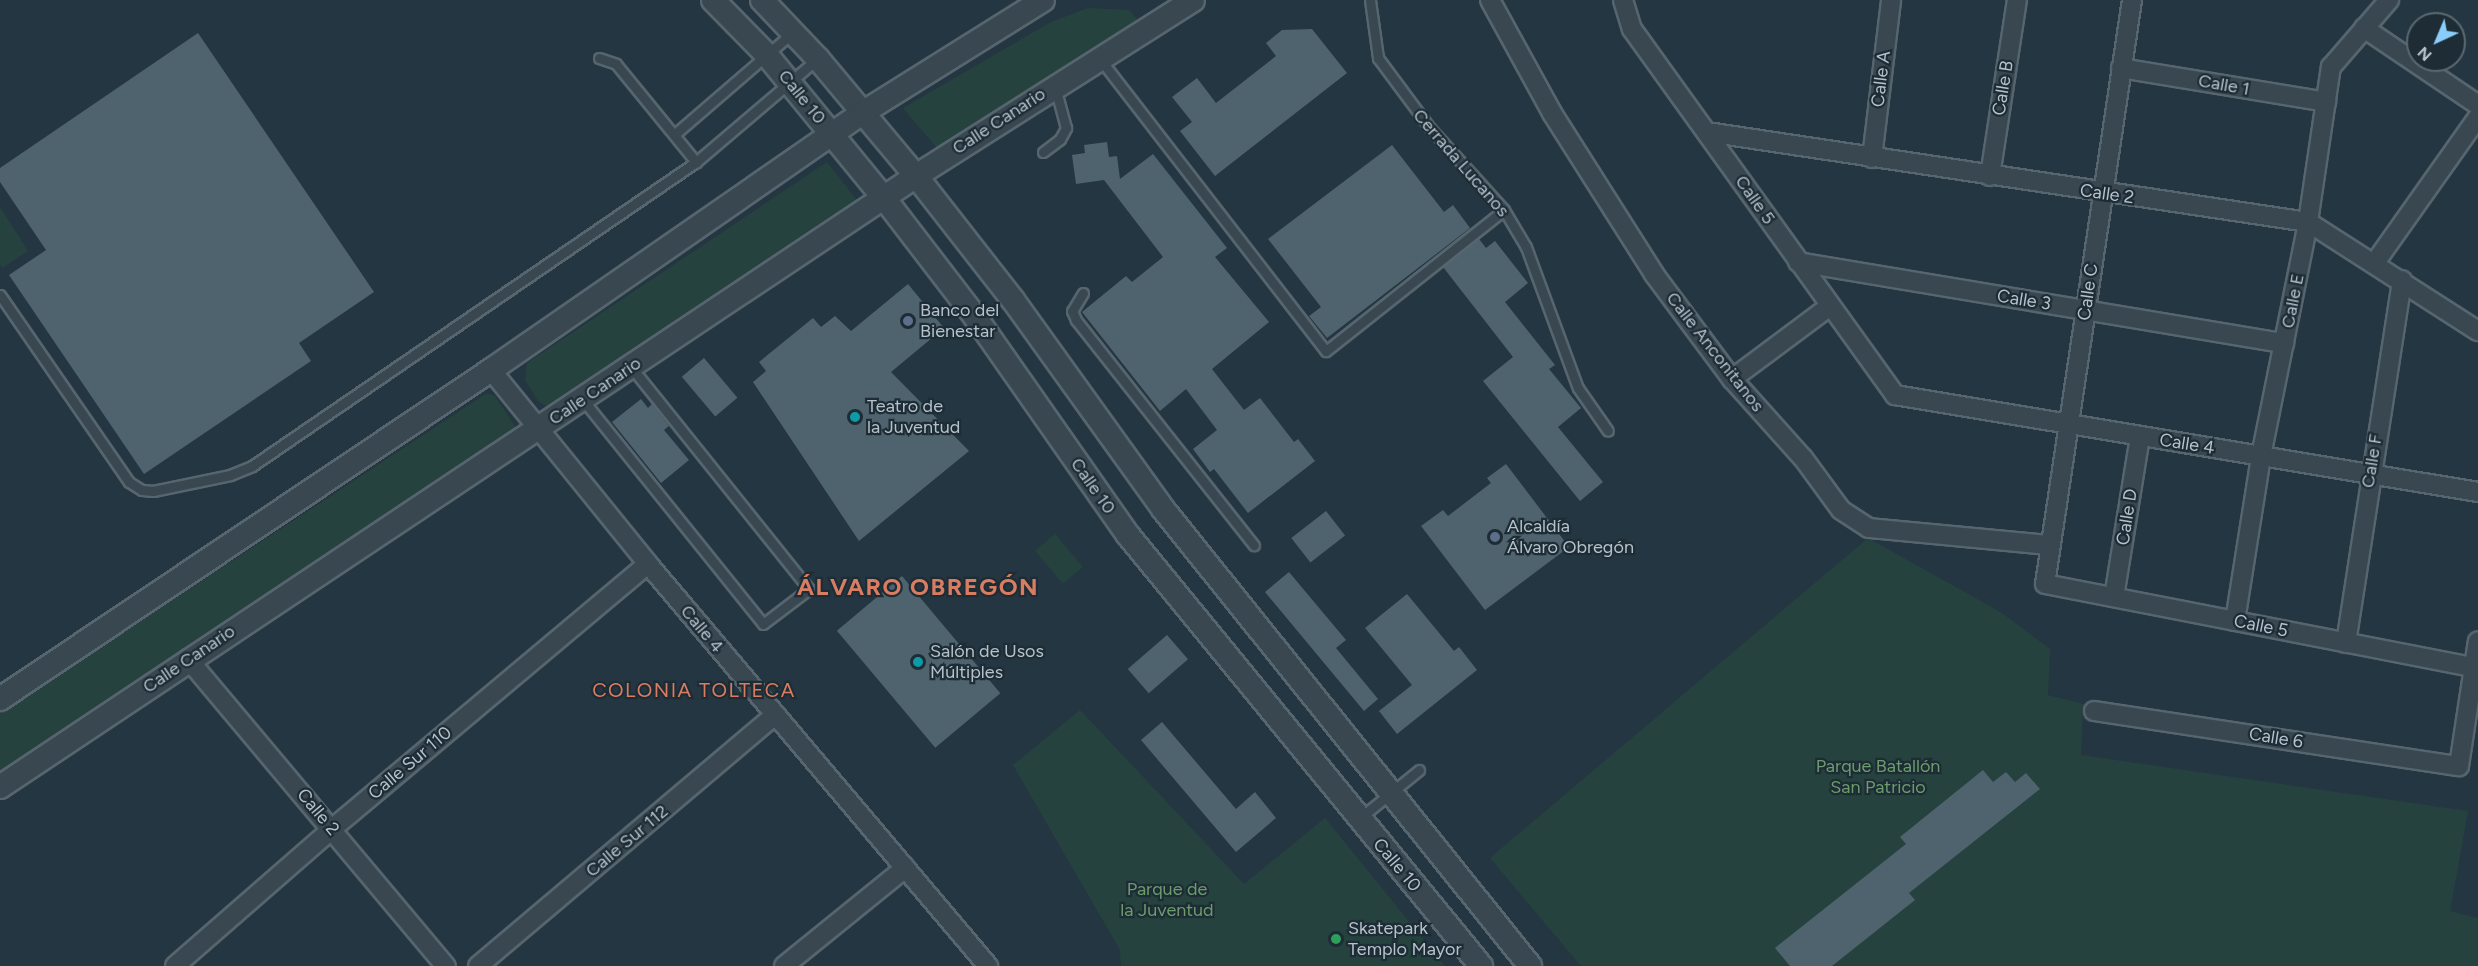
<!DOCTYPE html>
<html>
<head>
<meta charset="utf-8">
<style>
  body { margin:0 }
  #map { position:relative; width:2478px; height:966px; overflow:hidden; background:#243641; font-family:Figtree,sans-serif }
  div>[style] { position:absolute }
  .green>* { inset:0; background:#26423f; transform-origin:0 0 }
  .building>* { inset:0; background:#4f636e; transform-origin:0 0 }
  .roads { filter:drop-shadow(2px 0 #56656e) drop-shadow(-2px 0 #56656e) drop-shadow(0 2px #56656e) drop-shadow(0 -2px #56656e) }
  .service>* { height:9px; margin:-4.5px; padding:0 4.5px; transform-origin:4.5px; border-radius:4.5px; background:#384750 }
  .minor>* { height:18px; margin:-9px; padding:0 9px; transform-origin:9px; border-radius:9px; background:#384750 }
  .tertiary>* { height:22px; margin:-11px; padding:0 11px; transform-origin:11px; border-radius:11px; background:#384750 }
  .dots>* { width:16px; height:16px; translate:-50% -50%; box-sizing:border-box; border:3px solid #1d2c35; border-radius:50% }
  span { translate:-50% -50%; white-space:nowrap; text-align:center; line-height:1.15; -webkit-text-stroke:4.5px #1d2c35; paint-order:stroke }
  .street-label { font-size:18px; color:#b5c2cb }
  .poi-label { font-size:18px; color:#b5c2cb }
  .left { translate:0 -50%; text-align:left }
  .park-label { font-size:18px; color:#6b9d6c }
  .neighbourhood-label { font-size:20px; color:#d97d62; letter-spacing:1.5px }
  .district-label { font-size:24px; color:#d97d62; font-weight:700; letter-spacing:1.5px }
  .north { position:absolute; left:2406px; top:12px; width:60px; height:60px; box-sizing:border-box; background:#1d2c35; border:2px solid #5a6871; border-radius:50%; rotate:224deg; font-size:16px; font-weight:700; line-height:24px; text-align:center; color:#b5c2cb }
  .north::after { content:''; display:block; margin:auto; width:21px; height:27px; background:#89cdfb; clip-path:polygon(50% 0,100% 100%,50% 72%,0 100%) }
</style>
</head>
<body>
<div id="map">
  <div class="green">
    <i style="clip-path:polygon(1088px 8px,1129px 10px,1138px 20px,941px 153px,903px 108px,1051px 22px)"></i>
    <i style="clip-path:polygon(827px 162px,863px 208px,550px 408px,539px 402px,525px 380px,527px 363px)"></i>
    <i style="clip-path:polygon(0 207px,28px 251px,2px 268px,0 265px)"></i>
    <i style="clip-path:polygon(487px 393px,495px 396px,515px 426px,515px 434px,0 781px,0 714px)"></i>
    <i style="left:1055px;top:534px;width:43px;height:26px;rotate:50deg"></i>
    <i style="clip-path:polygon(1868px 538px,2002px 613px,2050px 649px,2048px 695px,2083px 704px,2081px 755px,2468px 811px,2450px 911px,2478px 918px,2478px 966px,1581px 966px,1490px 858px)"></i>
    <i style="clip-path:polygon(1080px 710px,1244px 884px,1325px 818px,1445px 966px,1121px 966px,1120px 950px,1013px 765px)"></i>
  </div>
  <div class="building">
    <i style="clip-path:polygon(1312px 29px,1347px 73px,1215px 176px,1180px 131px,1192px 122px,1172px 97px,1197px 78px,1216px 103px,1276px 56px,1266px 43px,1282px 30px)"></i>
    <i style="clip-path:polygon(198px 33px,374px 292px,299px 343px,311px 361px,144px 474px,9px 275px,46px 250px,0 182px,0 168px)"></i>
    <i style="clip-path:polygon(1107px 142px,1109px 157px,1117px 156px,1120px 179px,1153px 154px,1227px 248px,1215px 257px,1269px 322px,1212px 369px,1244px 410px,1260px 398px,1294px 442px,1298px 439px,1315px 461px,1248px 513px,1214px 469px,1210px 472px,1193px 449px,1217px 430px,1186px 389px,1160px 411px,1082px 312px,1126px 276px,1132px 282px,1163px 257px,1104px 180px,1076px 184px,1072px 155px,1085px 153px,1084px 145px)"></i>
    <i style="clip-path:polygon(1392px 145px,1444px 212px,1453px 205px,1470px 228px,1327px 338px,1309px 316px,1321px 307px,1268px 239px)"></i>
    <i style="clip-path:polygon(1479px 239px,1486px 248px,1495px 241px,1528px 283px,1505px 302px,1555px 365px,1549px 369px,1581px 408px,1558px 427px,1603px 482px,1580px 501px,1483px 381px,1513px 357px,1443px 267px)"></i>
    <i style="clip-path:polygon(908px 284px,944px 328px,891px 372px,969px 451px,859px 541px,753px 382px,766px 371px,759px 362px,813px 318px,821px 327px,835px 316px,851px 331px)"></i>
    <i style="left:704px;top:358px;width:52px;height:29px;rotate:50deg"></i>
    <i style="clip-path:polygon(641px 399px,648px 408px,652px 404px,669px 426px,664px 430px,689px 460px,661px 483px,612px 422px)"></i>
    <i style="clip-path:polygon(1506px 464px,1569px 547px,1485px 610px,1421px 526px,1443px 510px,1448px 516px,1491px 483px,1487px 478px)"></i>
    <i style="left:1326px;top:511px;width:31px;height:44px;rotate:52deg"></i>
    <i style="clip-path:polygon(1289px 572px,1346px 640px,1336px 648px,1378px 699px,1364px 711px,1265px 592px)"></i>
    <i style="left:902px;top:576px;width:153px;height:85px;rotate:50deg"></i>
    <i style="clip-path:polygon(1407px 594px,1454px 651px,1459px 647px,1477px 670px,1397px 734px,1379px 711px,1412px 685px,1365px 628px)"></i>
    <i style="left:1167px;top:635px;width:32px;height:52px;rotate:49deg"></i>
    <i style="clip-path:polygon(1162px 722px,1236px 809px,1255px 792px,1276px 818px,1236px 852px,1141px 740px)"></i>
    <i style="clip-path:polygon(1983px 770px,1993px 782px,2006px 772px,2015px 782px,2026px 773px,2040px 789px,1909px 893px,1915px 900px,1832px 966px,1790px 966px,1775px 948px,1906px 844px,1900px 837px)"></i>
  </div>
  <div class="roads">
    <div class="service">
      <i style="left:1370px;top:0;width:59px;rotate:82.1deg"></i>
      <i style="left:1378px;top:58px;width:87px;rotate:53.4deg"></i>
      <i style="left:1430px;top:128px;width:110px;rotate:47.9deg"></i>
      <i style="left:1504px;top:210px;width:43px;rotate:59.3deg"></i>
      <i style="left:1526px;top:247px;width:150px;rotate:69.8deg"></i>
      <i style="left:1578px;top:388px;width:52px;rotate:55.1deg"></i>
      <i style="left:599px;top:58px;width:18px;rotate:19deg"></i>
      <i style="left:616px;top:64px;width:127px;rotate:50.8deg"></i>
      <i style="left:1100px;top:59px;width:369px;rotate:52.3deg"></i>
      <i style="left:1326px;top:351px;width:227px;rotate:-38.4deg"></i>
      <i style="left:675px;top:134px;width:156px;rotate:-40.8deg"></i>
      <i style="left:1043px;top:152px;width:21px;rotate:-37deg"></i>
      <i style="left:1060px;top:139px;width:13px;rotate:-61deg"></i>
      <i style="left:1066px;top:128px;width:42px;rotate:-105deg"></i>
      <i style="left:1083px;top:293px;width:21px;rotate:121deg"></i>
      <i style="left:1072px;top:311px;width:10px;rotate:66deg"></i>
      <i style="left:1076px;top:320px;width:287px;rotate:51.7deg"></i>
      <i style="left:0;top:295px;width:227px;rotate:55.4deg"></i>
      <i style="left:129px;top:482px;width:15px;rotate:32deg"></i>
      <i style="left:142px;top:490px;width:11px;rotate:5deg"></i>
      <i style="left:153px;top:491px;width:79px;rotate:-11.7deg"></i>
      <i style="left:230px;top:475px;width:24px;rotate:-22deg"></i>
      <i style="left:252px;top:466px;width:538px;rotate:-34.4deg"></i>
      <i style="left:696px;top:162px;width:159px;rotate:-40.4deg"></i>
      <i style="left:583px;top:400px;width:287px;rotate:51.2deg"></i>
      <i style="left:763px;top:624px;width:58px;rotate:-37.3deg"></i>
      <i style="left:809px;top:589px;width:285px;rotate:-128.7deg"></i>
      <i style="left:1360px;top:818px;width:76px;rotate:-39.1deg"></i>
    </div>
    <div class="minor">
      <i style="left:1490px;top:0;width:129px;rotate:61.2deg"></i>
      <i style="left:1552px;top:113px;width:191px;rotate:57.6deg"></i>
      <i style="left:1654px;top:274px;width:131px;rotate:53.4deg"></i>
      <i style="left:1732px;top:379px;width:106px;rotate:48.1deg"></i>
      <i style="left:1803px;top:458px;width:64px;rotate:53.8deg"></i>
      <i style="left:1841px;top:510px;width:33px;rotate:33deg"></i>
      <i style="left:1869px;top:528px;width:182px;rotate:5.4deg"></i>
      <i style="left:1623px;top:0;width:30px;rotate:73deg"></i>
      <i style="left:1632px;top:29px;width:451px;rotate:54.3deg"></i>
      <i style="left:1895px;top:395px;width:591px;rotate:9.45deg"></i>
      <i style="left:2132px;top:0;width:590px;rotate:98.47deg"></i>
      <i style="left:2045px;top:584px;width:441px;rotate:11deg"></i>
      <i style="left:2364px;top:28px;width:138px;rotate:34deg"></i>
      <i style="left:2121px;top:68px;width:208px;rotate:9.4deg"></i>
      <i style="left:1707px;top:132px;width:608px;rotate:8.52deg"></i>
      <i style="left:2308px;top:222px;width:202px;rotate:32.7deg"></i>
      <i style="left:1872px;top:158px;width:159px;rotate:-83.1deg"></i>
      <i style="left:1990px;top:176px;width:178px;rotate:-81.3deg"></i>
      <i style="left:1798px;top:262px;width:493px;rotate:9.5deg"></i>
      <i style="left:2374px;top:264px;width:180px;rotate:-54.7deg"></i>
      <i style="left:491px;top:370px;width:250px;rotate:51deg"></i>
      <i style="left:648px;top:564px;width:527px;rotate:49.78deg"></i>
      <i style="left:1732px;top:379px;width:122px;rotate:-36.7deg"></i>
      <i style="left:2114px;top:597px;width:163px;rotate:-80.8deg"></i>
      <i style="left:2235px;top:621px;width:167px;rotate:-81deg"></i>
      <i style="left:2261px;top:456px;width:239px;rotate:-78.6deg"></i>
      <i style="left:2308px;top:222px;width:157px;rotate:-81.6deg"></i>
      <i style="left:2331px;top:67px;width:89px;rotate:-49.1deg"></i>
      <i style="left:2346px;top:643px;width:367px;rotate:-81.2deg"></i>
      <i style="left:188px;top:659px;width:401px;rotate:50deg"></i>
      <i style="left:2094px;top:711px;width:369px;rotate:8.6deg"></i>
      <i style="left:2459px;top:766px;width:126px;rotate:-81.4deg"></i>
      <i style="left:175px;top:966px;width:210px;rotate:-41.1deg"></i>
      <i style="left:333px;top:828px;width:411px;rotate:-40deg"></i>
      <i style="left:478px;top:966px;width:389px;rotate:-40.2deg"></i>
      <i style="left:784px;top:966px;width:156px;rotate:-39deg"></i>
    </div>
    <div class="tertiary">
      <i style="left:713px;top:0;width:76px;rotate:45.5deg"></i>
      <i style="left:766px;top:54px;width:186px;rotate:50.7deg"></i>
      <i style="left:884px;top:198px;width:151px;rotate:52.5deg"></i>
      <i style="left:976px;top:318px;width:265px;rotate:55deg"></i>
      <i style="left:1128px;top:535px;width:557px;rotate:50.68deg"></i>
      <i style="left:762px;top:0;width:81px;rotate:46.5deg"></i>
      <i style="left:818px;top:59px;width:153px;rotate:50.1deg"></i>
      <i style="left:916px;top:176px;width:157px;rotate:52deg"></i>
      <i style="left:1013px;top:300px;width:257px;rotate:54.3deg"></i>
      <i style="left:1163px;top:509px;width:586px;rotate:51.23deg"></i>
      <i style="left:0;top:699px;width:591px;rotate:-33.82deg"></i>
      <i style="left:491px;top:370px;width:454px;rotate:-34.7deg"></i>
      <i style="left:864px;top:112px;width:211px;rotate:-32deg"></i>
      <i style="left:0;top:787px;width:1101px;rotate:-33.7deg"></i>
      <i style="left:916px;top:176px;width:328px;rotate:-32.4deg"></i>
    </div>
  </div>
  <div class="dots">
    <i style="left:908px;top:321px;background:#5c6f8a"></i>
    <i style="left:855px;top:417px;background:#0f9aa8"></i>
    <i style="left:1495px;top:537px;background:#5c6f8a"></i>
    <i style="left:918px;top:662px;background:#0f9aa8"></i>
    <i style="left:1336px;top:939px;background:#2e9e5b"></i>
  </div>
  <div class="street-label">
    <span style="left:1881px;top:79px;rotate:-83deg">Calle A</span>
    <span style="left:2224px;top:85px;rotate:10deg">Calle 1</span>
    <span style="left:2003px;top:88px;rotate:-81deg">Calle B</span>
    <span style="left:802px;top:97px;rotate:51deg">Calle 10</span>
    <span style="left:999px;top:121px;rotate:-33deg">Calle Canario</span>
    <span style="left:1461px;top:163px;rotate:49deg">Cerrada Lucanos</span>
    <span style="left:2107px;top:194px;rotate:8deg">Calle 2</span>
    <span style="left:1755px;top:200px;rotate:55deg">Calle 5</span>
    <span style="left:2088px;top:292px;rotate:-82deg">Calle C</span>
    <span style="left:2024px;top:300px;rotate:9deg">Calle 3</span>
    <span style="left:2293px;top:301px;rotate:-79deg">Calle E</span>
    <span style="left:1715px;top:352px;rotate:52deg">Calle Anconitanos</span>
    <span style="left:595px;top:391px;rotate:-34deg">Calle Canario</span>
    <span style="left:2187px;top:444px;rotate:9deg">Calle 4</span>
    <span style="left:2372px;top:461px;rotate:-81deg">Calle F</span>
    <span style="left:1093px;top:486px;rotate:55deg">Calle 10</span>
    <span style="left:2127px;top:517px;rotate:-81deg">Calle D</span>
    <span style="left:2261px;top:626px;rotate:11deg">Calle 5</span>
    <span style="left:702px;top:629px;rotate:50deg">Calle 4</span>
    <span style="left:189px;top:659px;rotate:-34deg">Calle Canario</span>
    <span style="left:2276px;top:738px;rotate:9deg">Calle 6</span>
    <span style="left:410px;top:763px;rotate:-40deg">Calle Sur 110</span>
    <span style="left:318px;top:812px;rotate:50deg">Calle 2</span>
    <span style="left:627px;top:841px;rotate:-40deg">Calle Sur 112</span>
    <span style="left:1397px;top:865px;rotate:50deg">Calle 10</span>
  </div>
  <div class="poi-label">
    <span class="left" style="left:920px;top:321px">Banco del<br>Bienestar</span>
    <span class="left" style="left:867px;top:417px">Teatro de<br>la Juventud</span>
    <span class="left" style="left:1507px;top:537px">Alcaldía<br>Álvaro Obregón</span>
    <span class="left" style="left:930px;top:662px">Salón de Usos<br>Múltiples</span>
    <span class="left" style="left:1348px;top:939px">Skatepark<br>Templo Mayor</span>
  </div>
  <div class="park-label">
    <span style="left:1878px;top:777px">Parque Batallón<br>San Patricio</span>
    <span style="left:1167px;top:900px">Parque de<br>la Juventud</span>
  </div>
  <div class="neighbourhood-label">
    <span style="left:694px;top:690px">COLONIA TOLTECA</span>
  </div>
  <div class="district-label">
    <span style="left:918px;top:587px">ÁLVARO OBREGÓN</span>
  </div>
  <div class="north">N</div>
</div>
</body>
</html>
